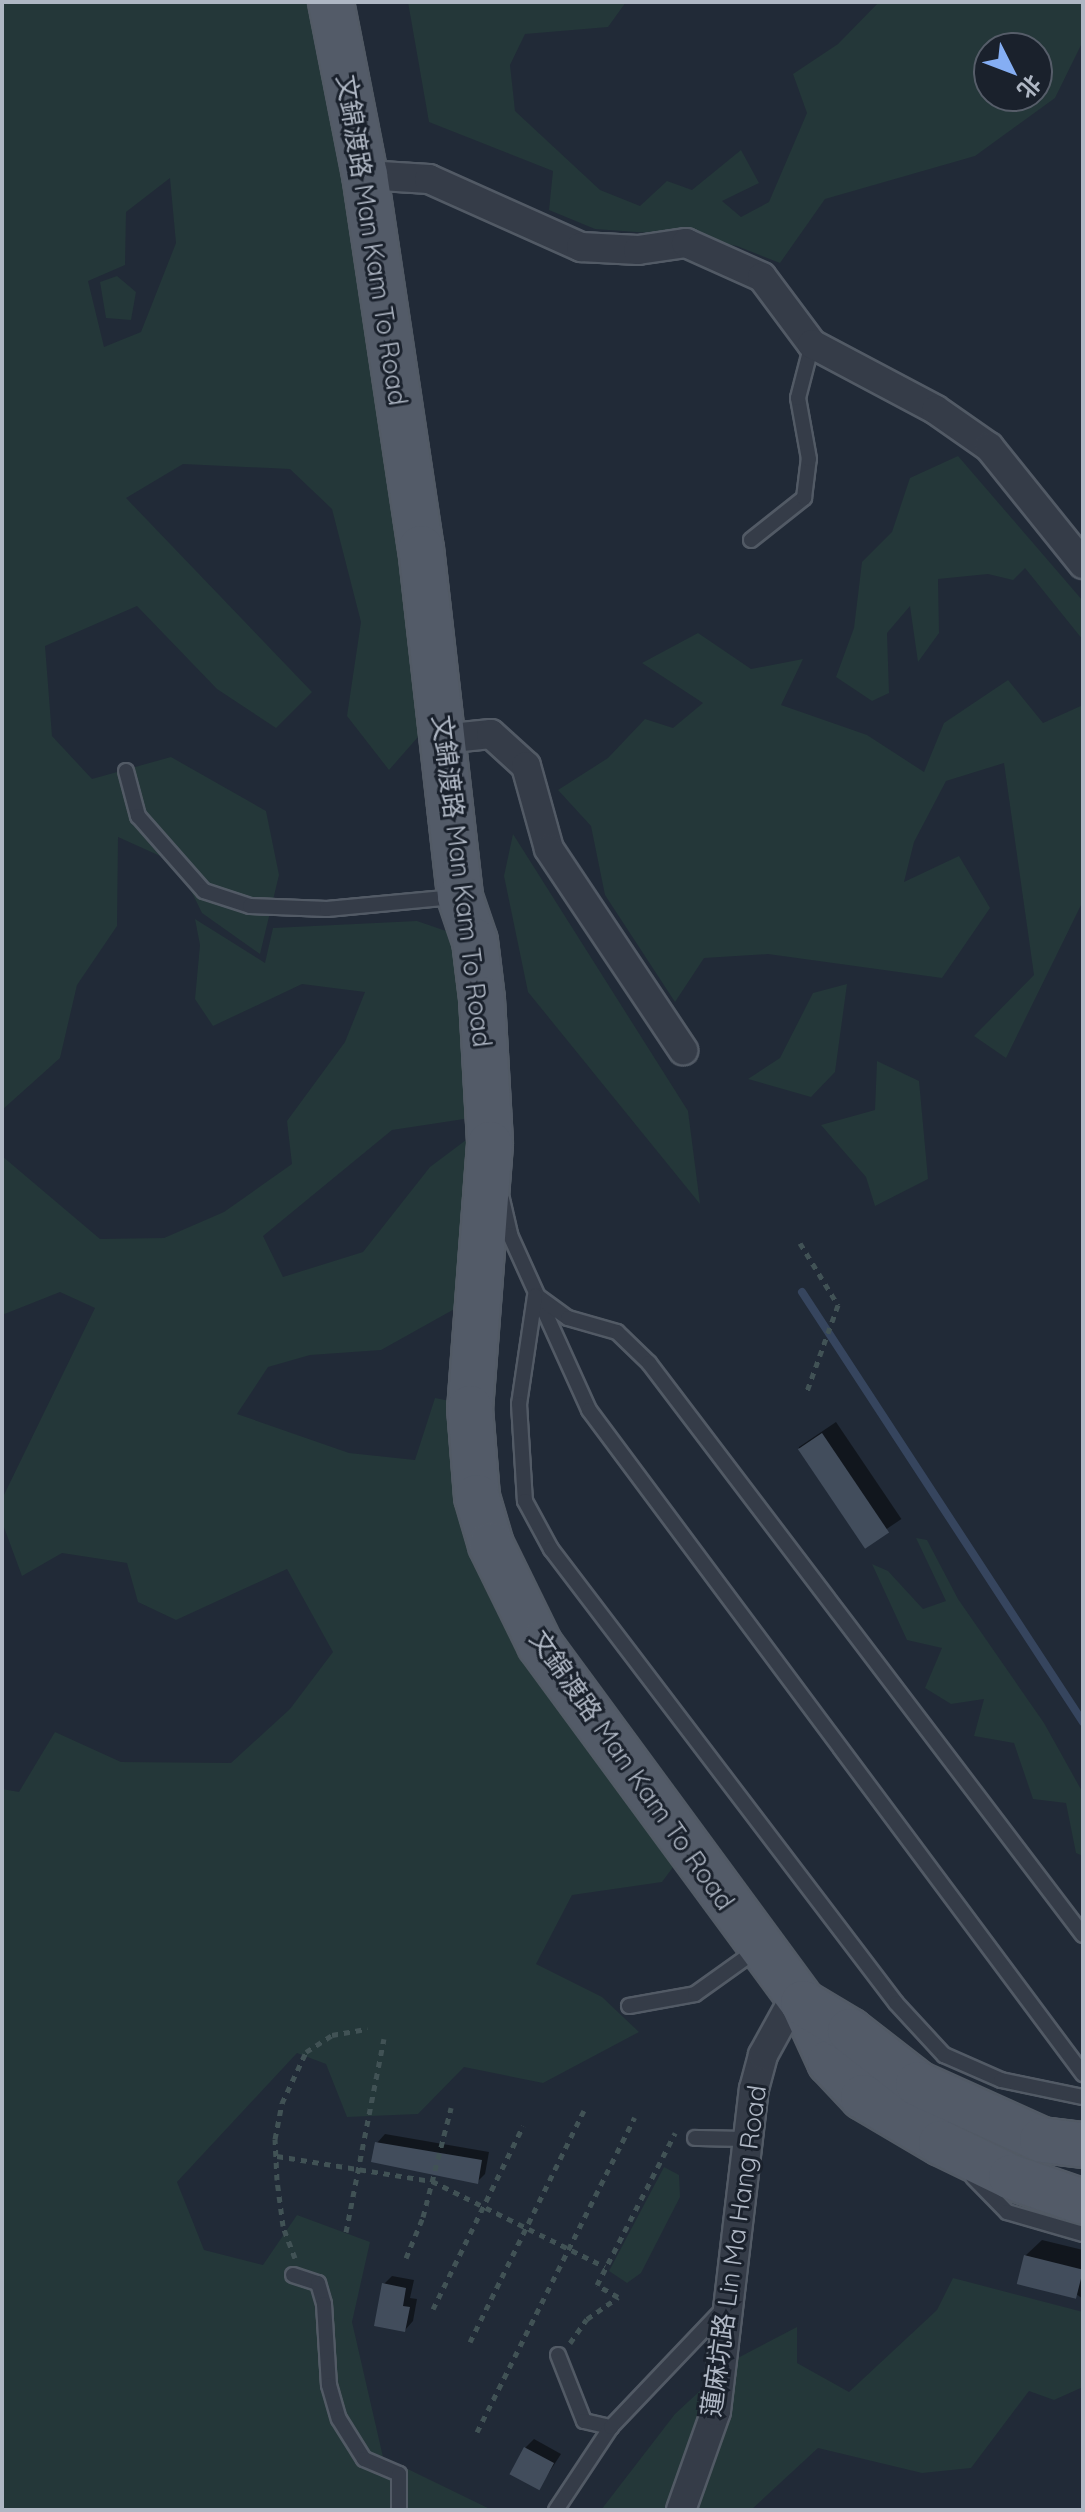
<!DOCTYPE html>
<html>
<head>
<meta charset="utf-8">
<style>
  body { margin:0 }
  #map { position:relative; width:1085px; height:2512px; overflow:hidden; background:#212a37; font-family:Quicksand,"Noto Sans SC",sans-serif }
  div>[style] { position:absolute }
  .green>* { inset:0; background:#243739 }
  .shadow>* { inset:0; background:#0007; transform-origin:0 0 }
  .stream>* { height:8px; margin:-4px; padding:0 4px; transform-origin:4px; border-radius:4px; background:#36455e }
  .building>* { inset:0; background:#424d5c; transform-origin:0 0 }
  .path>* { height:5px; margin-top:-2.5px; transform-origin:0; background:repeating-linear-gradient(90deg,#415255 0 6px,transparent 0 12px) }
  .roads { filter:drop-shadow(2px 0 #525a65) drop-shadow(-2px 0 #525a65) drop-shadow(0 2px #525a65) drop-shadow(0 -2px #525a65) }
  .lane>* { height:14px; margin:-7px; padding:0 7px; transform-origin:7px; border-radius:7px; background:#353c48 }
  .street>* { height:28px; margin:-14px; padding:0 14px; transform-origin:14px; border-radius:14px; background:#353c48 }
  .primary>* { height:44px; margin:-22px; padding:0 22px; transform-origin:22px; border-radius:22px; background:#535b68 }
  span { translate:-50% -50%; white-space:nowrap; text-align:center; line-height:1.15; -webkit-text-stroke:6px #1a212c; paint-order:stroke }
  .street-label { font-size:26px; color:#afb7c4 }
  .frame { position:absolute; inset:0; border:4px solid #afb7c4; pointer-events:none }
  .north { position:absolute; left:973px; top:32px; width:80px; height:80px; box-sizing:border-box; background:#1a212c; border:2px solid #565d69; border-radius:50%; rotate:132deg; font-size:22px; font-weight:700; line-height:32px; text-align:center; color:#afb7c4 }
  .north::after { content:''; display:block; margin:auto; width:28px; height:36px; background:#85aef3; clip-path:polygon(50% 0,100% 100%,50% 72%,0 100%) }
</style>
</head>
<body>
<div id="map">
  <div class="green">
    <i style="clip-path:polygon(evenodd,2px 2px,329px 2px,440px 712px,389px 770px,347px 716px,361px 622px,332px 509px,290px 469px,183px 464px,126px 498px,312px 692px,276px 728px,217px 689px,137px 606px,45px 646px,52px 736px,92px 779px,171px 757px,266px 811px,279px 875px,260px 954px,202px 913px,178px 864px,118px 837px,117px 926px,77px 985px,60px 1058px,2px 1110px,2px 2px,170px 178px,176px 243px,141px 332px,104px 347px,88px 281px,125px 265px,126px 212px,170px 178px)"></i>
    <i style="clip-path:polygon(evenodd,408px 2px,626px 2px,608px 27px,525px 34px,510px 65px,515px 111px,600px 190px,640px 206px,667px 181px,692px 190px,741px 150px,759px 183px,722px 201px,741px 217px,769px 202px,807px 113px,793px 74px,838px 44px,879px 2px,1083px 2px,1083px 41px,1055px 98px,975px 156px,825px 199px,780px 263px,737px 246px,678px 235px,595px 229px,549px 210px,553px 171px,429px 122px,408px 2px,989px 48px,1037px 48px,1037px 96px,989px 96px,989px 48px)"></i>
    <i style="clip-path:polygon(117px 276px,136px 292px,131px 320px,106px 318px,100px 282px)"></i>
    <i style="clip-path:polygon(958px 456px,1083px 601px,1083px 640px,1025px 568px,1013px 580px,988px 574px,938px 579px,939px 633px,918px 662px,910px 606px,887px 633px,889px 693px,872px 701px,836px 677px,854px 628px,862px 562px,892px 532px,910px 478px)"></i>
    <i style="clip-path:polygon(698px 633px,751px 669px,803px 659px,781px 705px,867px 735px,924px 772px,944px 723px,1008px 680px,1043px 723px,1083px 705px,1083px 901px,1006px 1058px,974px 1036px,1034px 975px,1004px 763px,946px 781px,914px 842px,904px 882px,959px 856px,990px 908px,942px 978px,768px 954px,704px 958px,675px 1002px,605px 895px,591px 826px,558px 790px,608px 758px,645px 719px,673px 728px,703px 703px,642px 663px)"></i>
    <i style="clip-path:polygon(513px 834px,688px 1111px,700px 1204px,528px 992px,504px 876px)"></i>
    <i style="clip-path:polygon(195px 919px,265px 963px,273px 928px,417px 921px,475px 941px,497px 1114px,392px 1130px,263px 1236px,283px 1277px,363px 1252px,430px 1167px,482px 1128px,467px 1302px,381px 1350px,310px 1355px,268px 1367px,237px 1414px,349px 1453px,415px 1460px,435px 1398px,460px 1403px,478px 1549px,682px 1855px,662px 1882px,572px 1895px,536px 1964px,602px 1997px,639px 2032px,543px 2083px,464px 2067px,418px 2114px,347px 2117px,326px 2064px,297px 2053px,177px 2182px,204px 2250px,263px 2265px,297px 2215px,370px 2242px,352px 2322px,383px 2457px,492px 2510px,2px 2510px,2px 1789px,19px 1792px,55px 1732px,121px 1762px,231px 1763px,290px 1709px,333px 1652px,287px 1569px,176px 1620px,138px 1602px,127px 1563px,62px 1553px,22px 1576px,2px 1522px,2px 1499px,95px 1308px,60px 1292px,2px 1315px,2px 1156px,100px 1239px,164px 1238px,224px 1212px,292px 1164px,287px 1121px,345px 1042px,365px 992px,302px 984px,213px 1026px,195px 999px,200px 945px)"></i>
    <i style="clip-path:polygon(847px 984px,835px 1072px,811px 1097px,748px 1079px,780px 1058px,813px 993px)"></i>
    <i style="clip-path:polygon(877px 1061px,919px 1081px,928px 1179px,875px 1206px,866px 1177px,821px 1125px,875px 1110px)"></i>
    <i style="clip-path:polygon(916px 1538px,927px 1540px,958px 1599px,1044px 1723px,1083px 1793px,1083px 1856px,1076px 1853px,1066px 1803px,1033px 1799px,1014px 1743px,974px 1736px,984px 1699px,951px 1704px,925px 1688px,942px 1648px,907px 1640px,872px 1564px,888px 1571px,923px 1609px,946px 1601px)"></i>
    <i style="clip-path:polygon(664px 2167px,679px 2175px,680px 2197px,641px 2273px,627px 2283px,609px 2271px)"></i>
    <i style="clip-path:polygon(953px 2278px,1083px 2312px,1083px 2387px,1054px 2400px,1029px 2391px,971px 2468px,922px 2473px,818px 2448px,751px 2510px,601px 2510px,675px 2414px,732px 2361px,797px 2327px,797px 2363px,849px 2392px,937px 2310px)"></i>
  </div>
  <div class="shadow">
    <i style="left:836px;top:1422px;width:117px;height:45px;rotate:56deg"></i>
    <i style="clip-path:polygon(385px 2134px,489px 2152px,485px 2174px,477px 2182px,377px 2143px)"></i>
    <i style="clip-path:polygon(1042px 2240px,1083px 2250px,1083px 2299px,1025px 2256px)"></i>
    <i style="clip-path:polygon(392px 2276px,414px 2280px,410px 2298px,417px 2299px,413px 2321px,405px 2330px,384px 2284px)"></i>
    <i style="clip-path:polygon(534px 2439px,561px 2454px,539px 2488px,525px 2448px)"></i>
  </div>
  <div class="stream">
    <i style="left:802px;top:1292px;width:514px;rotate:56.84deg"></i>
  </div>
  <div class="building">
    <i style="left:822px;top:1433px;width:120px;height:29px;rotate:56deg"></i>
    <i style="clip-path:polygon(375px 2142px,482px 2160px,478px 2184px,371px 2162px)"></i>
    <i style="left:1024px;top:2255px;width:61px;height:30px;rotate:14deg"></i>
    <i style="clip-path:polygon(382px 2283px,406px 2288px,403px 2306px,410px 2307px,405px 2332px,374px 2326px)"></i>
    <i style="left:524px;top:2447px;width:34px;height:31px;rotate:28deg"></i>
  </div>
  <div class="path">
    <i style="left:800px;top:1243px;width:73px;rotate:58.5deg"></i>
    <i style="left:838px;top:1305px;width:95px;rotate:109.8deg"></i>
    <i style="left:277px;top:2156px;width:157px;rotate:9.2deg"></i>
    <i style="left:432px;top:2181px;width:193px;rotate:26.4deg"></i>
    <i style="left:346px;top:2232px;width:197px;rotate:-78.9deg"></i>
    <i style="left:295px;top:2258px;width:34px;rotate:-111deg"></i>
    <i style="left:283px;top:2226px;width:46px;rotate:-97.4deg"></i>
    <i style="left:277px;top:2180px;width:41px;rotate:-92.8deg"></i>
    <i style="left:275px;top:2139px;width:37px;rotate:-79deg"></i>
    <i style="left:282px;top:2103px;width:56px;rotate:-64.8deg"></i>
    <i style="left:306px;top:2052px;width:31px;rotate:-33deg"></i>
    <i style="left:332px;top:2035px;width:36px;rotate:-10deg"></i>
    <i style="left:406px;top:2258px;width:44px;rotate:-67.5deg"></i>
    <i style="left:423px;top:2217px;width:113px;rotate:-75.6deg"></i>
    <i style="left:433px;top:2309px;width:204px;rotate:-63.8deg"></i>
    <i style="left:470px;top:2342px;width:258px;rotate:-63.8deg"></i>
    <i style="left:570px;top:2343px;width:29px;rotate:-55deg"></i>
    <i style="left:587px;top:2319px;width:38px;rotate:-35deg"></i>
    <i style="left:618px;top:2297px;width:24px;rotate:-150deg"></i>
    <i style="left:597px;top:2285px;width:171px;rotate:-62.8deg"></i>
    <i style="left:477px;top:2432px;width:352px;rotate:-63.4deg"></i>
  </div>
  <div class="roads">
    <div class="lane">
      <i style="left:751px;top:540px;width:68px;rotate:-38.4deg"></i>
      <i style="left:804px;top:498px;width:39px;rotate:-83deg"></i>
      <i style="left:809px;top:459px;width:62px;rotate:-100.2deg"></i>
      <i style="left:798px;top:398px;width:56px;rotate:-75.5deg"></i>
      <i style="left:126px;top:771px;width:47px;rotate:75.1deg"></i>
      <i style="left:138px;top:816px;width:100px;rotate:48.7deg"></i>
      <i style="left:204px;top:891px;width:48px;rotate:18.1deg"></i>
      <i style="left:250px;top:906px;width:77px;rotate:2.2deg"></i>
      <i style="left:327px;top:909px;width:129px;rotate:-5.4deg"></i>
      <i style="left:502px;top:1199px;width:37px;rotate:77deg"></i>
      <i style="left:510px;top:1235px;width:192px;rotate:65.7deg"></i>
      <i style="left:589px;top:1410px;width:828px;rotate:53.35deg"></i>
      <i style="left:536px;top:1295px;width:39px;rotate:36deg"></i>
      <i style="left:568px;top:1318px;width:51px;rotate:15.9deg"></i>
      <i style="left:617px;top:1332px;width:45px;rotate:44.1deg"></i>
      <i style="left:649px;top:1363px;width:718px;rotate:52.81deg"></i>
      <i style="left:535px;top:1296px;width:109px;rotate:98.4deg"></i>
      <i style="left:519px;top:1404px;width:97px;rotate:86.5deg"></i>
      <i style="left:525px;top:1501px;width:55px;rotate:61.6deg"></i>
      <i style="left:551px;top:1549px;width:570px;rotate:52.77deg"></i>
      <i style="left:896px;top:2003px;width:71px;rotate:47.3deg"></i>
      <i style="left:944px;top:2055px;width:62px;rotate:23.7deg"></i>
      <i style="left:1001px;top:2080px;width:84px;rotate:11.7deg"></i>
      <i style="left:629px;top:2006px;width:67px;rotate:-10.3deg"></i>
      <i style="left:695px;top:1994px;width:77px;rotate:-35.5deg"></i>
      <i style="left:695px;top:2138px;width:52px;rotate:1.1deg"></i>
      <i style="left:973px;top:2177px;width:49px;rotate:45.8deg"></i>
      <i style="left:1007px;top:2212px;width:79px;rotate:16.1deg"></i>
      <i style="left:293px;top:2275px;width:26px;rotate:18deg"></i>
      <i style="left:318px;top:2283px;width:22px;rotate:74deg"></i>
      <i style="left:324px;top:2304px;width:81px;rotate:86.5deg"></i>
      <i style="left:329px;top:2385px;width:35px;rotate:74deg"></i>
      <i style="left:339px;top:2419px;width:47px;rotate:58deg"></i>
      <i style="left:364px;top:2459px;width:38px;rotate:23deg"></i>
      <i style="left:399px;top:2474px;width:36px;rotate:90deg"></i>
      <i style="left:558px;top:2355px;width:71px;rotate:68.5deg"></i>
      <i style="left:584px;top:2421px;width:28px;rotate:13deg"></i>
      <i style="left:556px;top:2510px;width:100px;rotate:-56.5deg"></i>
      <i style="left:611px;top:2427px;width:168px;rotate:-46.4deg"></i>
    </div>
    <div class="street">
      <i style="left:365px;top:175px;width:64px;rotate:3.6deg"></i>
      <i style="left:429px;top:179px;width:167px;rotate:24.1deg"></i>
      <i style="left:581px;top:247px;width:57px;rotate:3deg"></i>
      <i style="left:638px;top:250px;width:49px;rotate:-8.3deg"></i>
      <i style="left:686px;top:243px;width:83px;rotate:24.1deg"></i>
      <i style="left:762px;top:277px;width:84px;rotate:53.3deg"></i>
      <i style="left:812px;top:344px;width:140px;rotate:28deg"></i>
      <i style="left:936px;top:410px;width:65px;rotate:34.9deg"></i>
      <i style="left:989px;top:447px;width:150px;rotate:51.2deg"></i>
      <i style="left:442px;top:739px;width:49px;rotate:-5.8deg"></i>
      <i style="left:491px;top:734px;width:47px;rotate:42.4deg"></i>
      <i style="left:526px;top:766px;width:86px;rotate:74.5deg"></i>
      <i style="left:549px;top:849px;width:242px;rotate:56.3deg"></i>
      <i style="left:681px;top:2510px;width:105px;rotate:-70.5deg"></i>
      <i style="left:716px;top:2411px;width:324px;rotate:-83.3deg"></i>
      <i style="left:754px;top:2089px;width:35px;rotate:-75deg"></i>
      <i style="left:763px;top:2055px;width:68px;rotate:-61.2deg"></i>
    </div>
    <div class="primary">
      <i style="left:331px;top:2px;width:176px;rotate:78.9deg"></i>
      <i style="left:365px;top:175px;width:377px;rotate:81.5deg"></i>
      <i style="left:421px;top:548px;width:351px;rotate:83.6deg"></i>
      <i style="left:460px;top:897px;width:46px;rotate:71.2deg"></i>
      <i style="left:475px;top:941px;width:58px;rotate:83.1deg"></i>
      <i style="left:482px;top:999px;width:145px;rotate:86.8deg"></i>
      <i style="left:490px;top:1144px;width:265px;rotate:94.3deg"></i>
      <i style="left:470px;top:1408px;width:89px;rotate:85.5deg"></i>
      <i style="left:477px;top:1497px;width:50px;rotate:73.7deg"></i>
      <i style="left:491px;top:1545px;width:111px;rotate:63.9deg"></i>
      <i style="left:540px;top:1645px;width:444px;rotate:53.7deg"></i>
      <i style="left:803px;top:2003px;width:65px;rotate:65.4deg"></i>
      <i style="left:830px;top:2062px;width:48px;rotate:46.7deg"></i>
      <i style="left:863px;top:2097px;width:91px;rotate:30.5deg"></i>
      <i style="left:941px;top:2143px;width:78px;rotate:25.9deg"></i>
      <i style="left:1011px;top:2177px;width:76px;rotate:19.1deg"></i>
      <i style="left:803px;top:2003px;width:55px;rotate:30.8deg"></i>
      <i style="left:850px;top:2031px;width:86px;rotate:37.9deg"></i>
      <i style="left:918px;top:2084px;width:136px;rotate:24.3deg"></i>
      <i style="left:1042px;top:2140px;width:41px;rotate:7deg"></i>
    </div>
  </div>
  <div class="street-label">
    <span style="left:372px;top:240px;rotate:81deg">文錦渡路 Man Kam To Road</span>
    <span style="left:462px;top:881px;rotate:83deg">文錦渡路 Man Kam To Road</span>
    <span style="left:632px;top:1770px;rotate:55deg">文錦渡路 Man Kam To Road</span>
    <span style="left:734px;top:2251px;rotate:-82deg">蓮麻坑路 Lin Ma Hang Road</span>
  </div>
  <div class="frame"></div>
  <div class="north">北</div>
</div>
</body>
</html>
